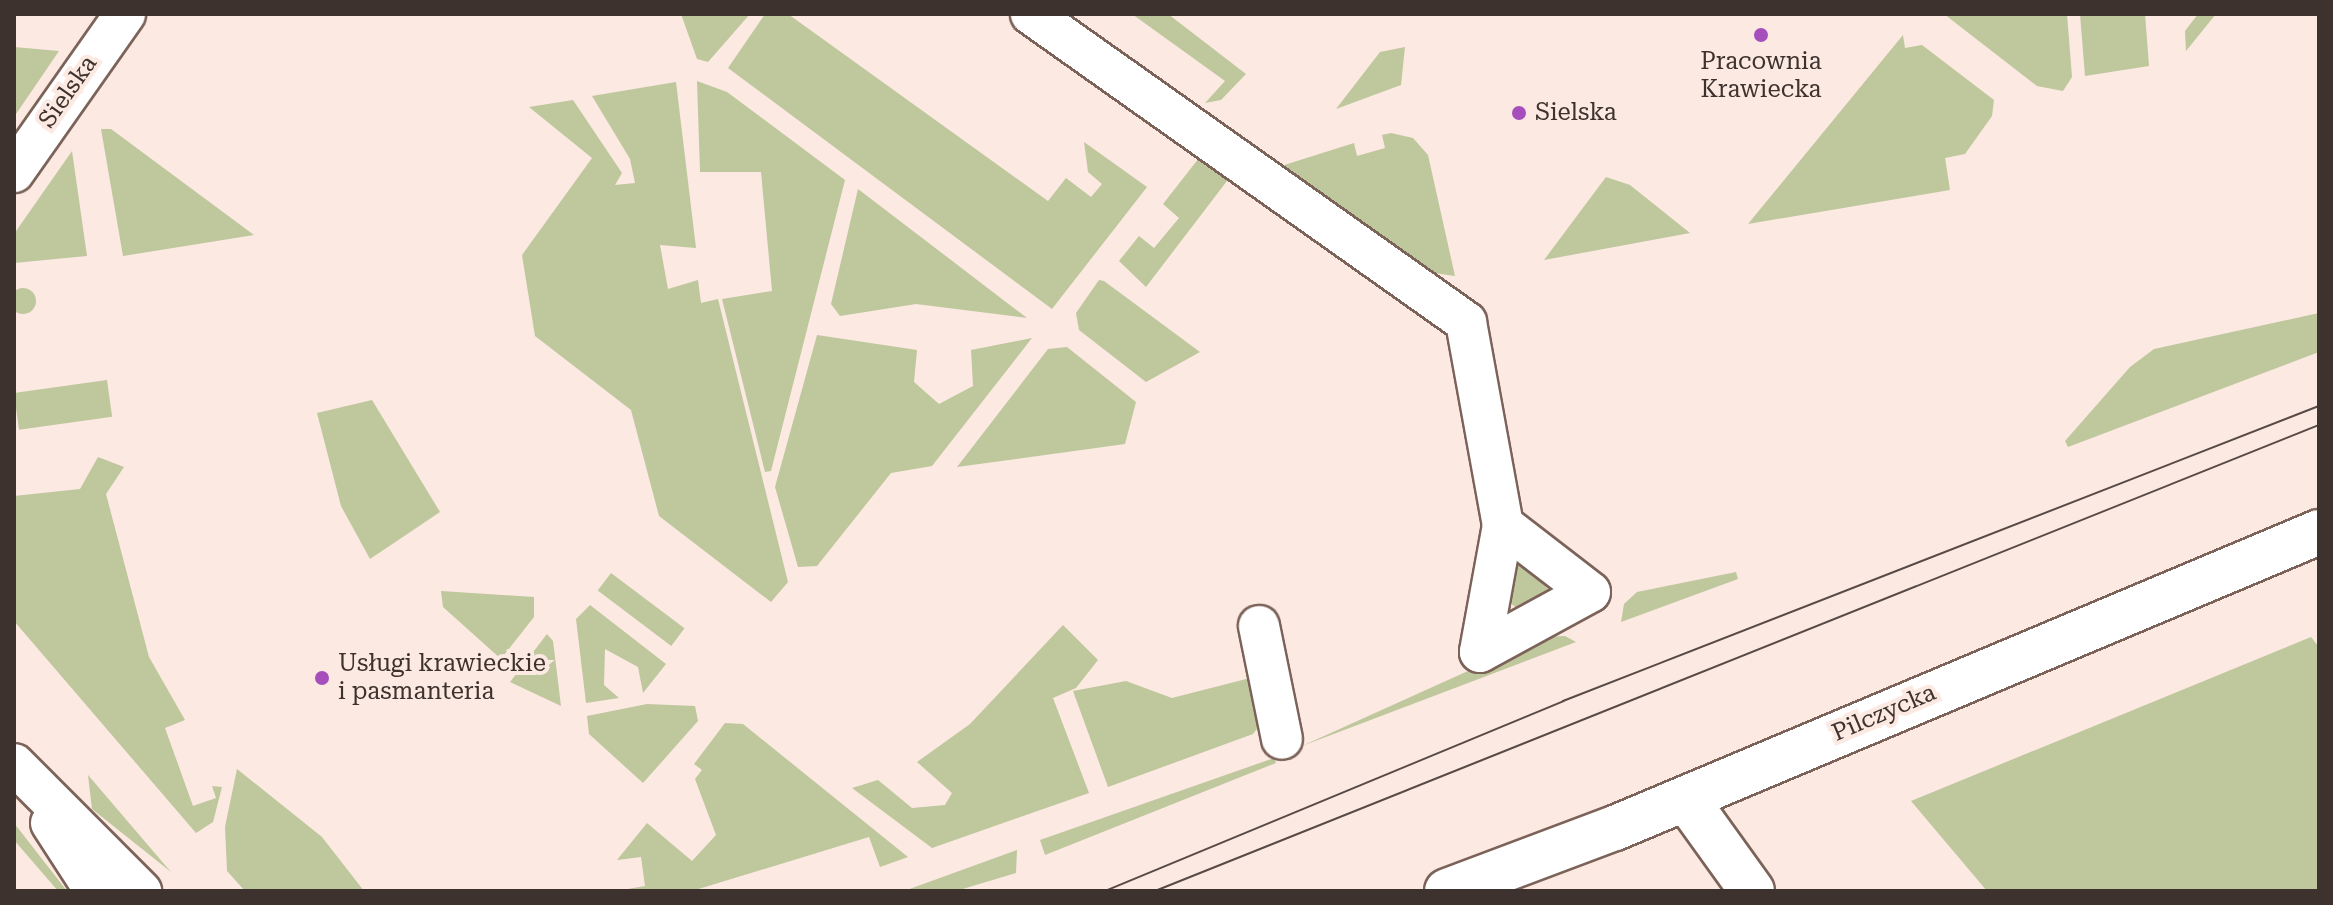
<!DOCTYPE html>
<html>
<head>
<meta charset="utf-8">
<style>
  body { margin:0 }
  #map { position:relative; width:2333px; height:905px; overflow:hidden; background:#fbe9e2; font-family:"Roboto Serif",serif }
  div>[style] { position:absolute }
  .green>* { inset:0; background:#bfc79d; transform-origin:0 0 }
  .round { border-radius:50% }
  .roads { filter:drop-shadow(2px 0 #7c6359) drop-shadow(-2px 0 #7c6359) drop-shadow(0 2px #7c6359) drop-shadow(0 -2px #7c6359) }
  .minor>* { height:40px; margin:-20px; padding:0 20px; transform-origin:20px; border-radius:20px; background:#fff }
  .tertiary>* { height:44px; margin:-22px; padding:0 22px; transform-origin:22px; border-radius:22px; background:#fff }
  .tram>* { height:2px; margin:-1px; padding:0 1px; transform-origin:1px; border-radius:1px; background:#574a46 }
  .dots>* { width:22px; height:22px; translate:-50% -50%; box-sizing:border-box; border:4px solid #fbe9e2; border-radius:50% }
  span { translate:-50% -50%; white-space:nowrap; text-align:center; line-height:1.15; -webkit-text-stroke:8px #fbe9e2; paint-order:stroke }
  .poi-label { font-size:24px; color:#3e322e }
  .left { translate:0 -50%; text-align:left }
  .street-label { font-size:24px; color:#3e322e }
  .frame { position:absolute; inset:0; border:16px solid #3e322e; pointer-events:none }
</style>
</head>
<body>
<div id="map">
  <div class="green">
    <i style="clip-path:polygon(681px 14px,750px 14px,708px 62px,697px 59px)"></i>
    <i style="clip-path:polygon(765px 14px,788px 14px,1048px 201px,1066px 178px,1091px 197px,1102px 184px,1088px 172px,1084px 142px,1147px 187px,1052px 309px,728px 68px)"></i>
    <i style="clip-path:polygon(1132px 14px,1168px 14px,1246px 74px,1221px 100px,1205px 103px,1225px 81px)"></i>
    <i style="clip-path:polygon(1944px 14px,2067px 14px,2072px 77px,2063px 91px,2037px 86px)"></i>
    <i style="clip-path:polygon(2080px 14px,2145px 14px,2149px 66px,2085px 76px)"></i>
    <i style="clip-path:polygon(2198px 14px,2216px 14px,2186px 51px,2185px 31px)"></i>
    <i style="clip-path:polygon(1903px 35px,1905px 48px,1922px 45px,1994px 100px,1992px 116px,1965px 154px,1945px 158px,1950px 190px,1748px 224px)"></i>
    <i style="clip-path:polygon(14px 47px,59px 51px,14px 117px)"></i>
    <i style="clip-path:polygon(1405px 47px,1401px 85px,1336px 109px,1380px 52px)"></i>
    <i style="clip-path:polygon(697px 81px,727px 92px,845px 180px,771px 471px,765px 472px,722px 299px,772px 291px,761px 172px,700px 172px)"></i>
    <i style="clip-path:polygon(676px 82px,696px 248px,660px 245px,668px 289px,698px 280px,701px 303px,718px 299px,788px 582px,771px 602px,659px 516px,631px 410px,535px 336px,522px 255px,592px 158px,529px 107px,573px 100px,622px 173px,615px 185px,635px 183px,630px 159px,592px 96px)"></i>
    <i style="clip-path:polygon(101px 129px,111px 129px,254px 235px,123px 256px)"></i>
    <i style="clip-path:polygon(1391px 133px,1413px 138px,1428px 155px,1455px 276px,1420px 271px,1278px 167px,1354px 143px,1357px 156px,1385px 148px,1382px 135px)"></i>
    <i style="clip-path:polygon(72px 151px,87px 256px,14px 263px,14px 234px)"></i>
    <i style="clip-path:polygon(1199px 158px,1230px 177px,1146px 287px,1119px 261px,1139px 236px,1154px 248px,1179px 218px,1163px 204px)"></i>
    <i style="clip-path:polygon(1606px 177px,1630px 185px,1690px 233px,1544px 260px)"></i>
    <i style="clip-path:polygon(858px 189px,1027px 318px,916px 304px,840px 316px,831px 304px)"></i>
    <i style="clip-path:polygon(1099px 280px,1104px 281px,1200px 352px,1146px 382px,1079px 330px,1076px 313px)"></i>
    <i class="round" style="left:10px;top:288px;width:26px;height:26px"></i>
    <i style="clip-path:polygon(2319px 313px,2319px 352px,2068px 447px,2065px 441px,2130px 367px,2154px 349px)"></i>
    <i style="clip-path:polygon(817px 335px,917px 350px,914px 382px,939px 404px,973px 386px,971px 350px,1032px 338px,932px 466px,891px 473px,817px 566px,798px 567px,775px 487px)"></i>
    <i style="clip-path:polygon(1067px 347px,1136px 402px,1125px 444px,957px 467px,1048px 349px)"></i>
    <i style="left:107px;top:380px;width:37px;height:94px;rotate:82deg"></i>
    <i style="clip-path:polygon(372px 400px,440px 512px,370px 559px,341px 506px,317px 413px)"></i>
    <i style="clip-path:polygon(98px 457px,124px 467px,106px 494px,149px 657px,185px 720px,165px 728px,193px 806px,216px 798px,212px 786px,222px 787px,213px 822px,196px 833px,14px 621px,14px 496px,80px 489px)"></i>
    <i style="clip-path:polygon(1518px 560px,1548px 589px,1521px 612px,1507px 600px)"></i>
    <i style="clip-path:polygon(1736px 572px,1738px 579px,1621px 622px,1624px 604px,1637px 592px)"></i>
    <i style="left:611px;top:573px;width:92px;height:22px;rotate:37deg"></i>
    <i style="clip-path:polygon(441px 591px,534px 597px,534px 617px,501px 659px,443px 607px)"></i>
    <i style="clip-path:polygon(590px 605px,666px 664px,643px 693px,638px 667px,605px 649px,604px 685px,619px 698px,586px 703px,576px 619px)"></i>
    <i style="clip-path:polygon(1063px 625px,1098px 660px,1076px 688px,1053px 698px,1089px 793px,932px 848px,852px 788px,878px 780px,912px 808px,945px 805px,952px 793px,917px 762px,970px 724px)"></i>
    <i style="clip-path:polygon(547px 634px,553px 641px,561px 706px,510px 682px)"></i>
    <i style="clip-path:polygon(1565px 636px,1576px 642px,1302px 746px,1543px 637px)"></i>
    <i style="clip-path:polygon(2311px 637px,2319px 647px,2319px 891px,1987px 891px,1911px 801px)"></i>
    <i style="clip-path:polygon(1254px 677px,1262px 722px,1253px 734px,1108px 787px,1073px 691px,1126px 681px,1172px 698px)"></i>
    <i style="clip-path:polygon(647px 704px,695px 706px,698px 721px,643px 783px,589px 734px,587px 716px)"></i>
    <i style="clip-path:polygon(725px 723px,743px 724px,908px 857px,880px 867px,869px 837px,692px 891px,616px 891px,645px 886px,641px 857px,617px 860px,647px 823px,692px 861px,716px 835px,695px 779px,702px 770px,694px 764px)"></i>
    <i style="clip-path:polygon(1274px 758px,1276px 763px,1045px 855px,1040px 840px)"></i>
    <i style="clip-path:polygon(237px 769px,322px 837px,364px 891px,245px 891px,227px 871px,225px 827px)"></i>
    <i style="clip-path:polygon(88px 775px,171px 872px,92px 809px)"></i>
    <i style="clip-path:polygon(14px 823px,67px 891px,58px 891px,14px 840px)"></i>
    <i style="clip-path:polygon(1017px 850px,1016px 873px,956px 891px,904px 891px)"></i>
  </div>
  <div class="roads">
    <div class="minor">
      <i style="left:1031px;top:14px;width:533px;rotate:35.3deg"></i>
      <i style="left:1466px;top:322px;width:206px;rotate:79.7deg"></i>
      <i style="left:1503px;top:525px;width:129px;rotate:100.3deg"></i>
      <i style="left:14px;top:172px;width:193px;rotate:-54.9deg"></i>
      <i style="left:1259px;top:626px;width:115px;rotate:78.5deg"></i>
      <i style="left:1480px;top:652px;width:125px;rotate:-28.6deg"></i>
      <i style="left:1590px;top:592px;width:110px;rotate:-142.4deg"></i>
      <i style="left:14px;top:764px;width:180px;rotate:45deg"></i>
      <i style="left:51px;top:823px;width:81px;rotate:57.1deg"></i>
    </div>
    <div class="tertiary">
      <i style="left:1686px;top:799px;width:113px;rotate:54.3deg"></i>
      <i style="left:1447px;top:891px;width:179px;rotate:-20.6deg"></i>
      <i style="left:1615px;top:828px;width:764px;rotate:-22.8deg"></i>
    </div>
  </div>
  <div class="tram">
    <i style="left:1105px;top:891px;width:496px;rotate:-22.5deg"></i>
    <i style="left:1563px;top:701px;width:812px;rotate:-21.32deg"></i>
    <i style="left:1155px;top:891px;width:1254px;rotate:-21.82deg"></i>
  </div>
  <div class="dots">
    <i style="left:1761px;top:35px;background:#a64fbc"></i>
    <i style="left:1519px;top:113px;background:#a64fbc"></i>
    <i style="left:322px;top:678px;background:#a64fbc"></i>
  </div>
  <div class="poi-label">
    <span style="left:1761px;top:76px">Pracownia<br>Krawiecka</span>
    <span class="left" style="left:1535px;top:113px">Sielska</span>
    <span class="left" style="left:338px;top:678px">Usługi krawieckie<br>i pasmanteria</span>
  </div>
  <div class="street-label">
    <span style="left:68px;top:92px;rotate:-55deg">Sielska</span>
    <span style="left:1884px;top:713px;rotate:-23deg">Pilczycka</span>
  </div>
  <div class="frame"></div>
</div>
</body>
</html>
